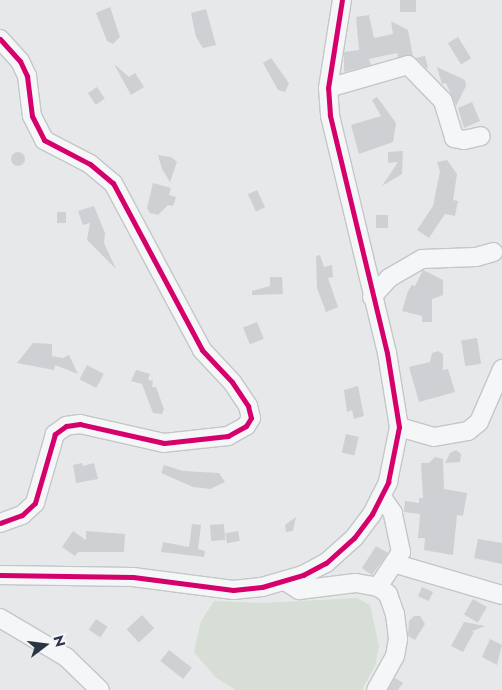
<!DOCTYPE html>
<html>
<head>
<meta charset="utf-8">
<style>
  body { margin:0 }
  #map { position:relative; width:502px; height:690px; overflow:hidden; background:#e6e8ea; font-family:Jost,sans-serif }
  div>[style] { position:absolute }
  .green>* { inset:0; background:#d6ded6 }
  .building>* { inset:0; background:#ced0d3; transform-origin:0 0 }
  .round { border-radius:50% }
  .roads { filter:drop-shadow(1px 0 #c4c6c8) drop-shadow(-1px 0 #c4c6c8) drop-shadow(0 1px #c4c6c8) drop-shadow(0 -1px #c4c6c8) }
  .minor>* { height:18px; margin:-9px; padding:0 9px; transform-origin:9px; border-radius:9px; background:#f5f6f7 }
  .cycleway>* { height:5px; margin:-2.5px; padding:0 2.5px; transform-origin:2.5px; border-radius:2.5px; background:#d6006c }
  span { translate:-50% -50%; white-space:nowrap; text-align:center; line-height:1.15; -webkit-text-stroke:4px #f4f6f9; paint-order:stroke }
  .north { position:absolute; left:20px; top:620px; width:50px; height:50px; -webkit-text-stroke:4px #f4f6f9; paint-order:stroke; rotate:75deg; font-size:14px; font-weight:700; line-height:20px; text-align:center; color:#2b3445 }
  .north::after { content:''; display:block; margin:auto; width:18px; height:22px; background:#2b3445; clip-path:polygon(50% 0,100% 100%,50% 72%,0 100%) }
</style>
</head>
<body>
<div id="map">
  <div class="green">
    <i style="clip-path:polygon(357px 598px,370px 605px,379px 646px,375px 666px,362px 690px,236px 690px,215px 677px,194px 652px,201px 621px,214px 601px,264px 603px)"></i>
  </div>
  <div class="building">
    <i style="left:400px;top:0;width:16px;height:12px"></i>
    <i style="clip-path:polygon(110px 7px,120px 37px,113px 44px,107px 41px,96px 13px)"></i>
    <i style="clip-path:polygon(206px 9px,216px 45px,203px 48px,196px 37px,191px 13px)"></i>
    <i style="clip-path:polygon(369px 15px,374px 38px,393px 34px,391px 21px,408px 30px,413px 56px,398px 57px,397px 53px,369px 59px,371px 65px,344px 72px,344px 52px,359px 50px,356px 17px)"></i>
    <i style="left:458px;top:37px;width:25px;height:12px;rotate:58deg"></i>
    <i style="clip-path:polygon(425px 56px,428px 68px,426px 68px,416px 58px)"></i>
    <i style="clip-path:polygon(271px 58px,289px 83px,285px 92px,278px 90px,263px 63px)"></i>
    <i style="clip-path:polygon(114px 64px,129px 77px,135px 73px,144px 87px,131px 95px)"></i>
    <i style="clip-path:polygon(437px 67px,465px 80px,466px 86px,456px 106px,446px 83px,442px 84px)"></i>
    <i style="left:97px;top:87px;width:14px;height:11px;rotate:56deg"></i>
    <i style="clip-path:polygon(377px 97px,396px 123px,393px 142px,359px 154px,351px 125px,381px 116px,372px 100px)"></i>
    <i style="clip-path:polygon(472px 102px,480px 121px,464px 128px,458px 108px)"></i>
    <i style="clip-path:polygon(403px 151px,402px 174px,382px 186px,398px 162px,388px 163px,388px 152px)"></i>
    <i class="round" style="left:11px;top:152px;width:14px;height:14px"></i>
    <i style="clip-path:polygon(158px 155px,171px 157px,177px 162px,170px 182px,162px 169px)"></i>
    <i style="clip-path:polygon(447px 160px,457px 174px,453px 200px,458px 201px,455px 216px,445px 214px,429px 238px,417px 230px,433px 206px,440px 171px,437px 162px)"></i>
    <i style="clip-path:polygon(153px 183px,171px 188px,169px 195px,176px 197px,173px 206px,168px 205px,158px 215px,150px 213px,147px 208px)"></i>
    <i style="left:257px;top:190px;width:19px;height:10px;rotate:65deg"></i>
    <i style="clip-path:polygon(94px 206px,105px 233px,104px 243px,116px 269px,87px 240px,90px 223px,83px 225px,78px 211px)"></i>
    <i style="left:57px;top:212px;width:9px;height:11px"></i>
    <i style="left:376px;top:215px;width:12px;height:13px"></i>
    <i style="clip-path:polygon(320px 255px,324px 267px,332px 265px,333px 277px,328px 278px,338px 307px,326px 312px,317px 288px,316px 256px)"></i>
    <i style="clip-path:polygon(423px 270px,443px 280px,443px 295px,432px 299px,432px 322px,422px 322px,422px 316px,402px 311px,408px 291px,412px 285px,415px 286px)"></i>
    <i style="clip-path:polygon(270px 277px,282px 277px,283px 294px,252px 295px,252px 291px,270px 286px)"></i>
    <i style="left:257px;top:322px;width:18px;height:15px;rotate:68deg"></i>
    <i style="left:477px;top:338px;width:26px;height:16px;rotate:81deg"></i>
    <i style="clip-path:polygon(33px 343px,52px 344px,52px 356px,63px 358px,69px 355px,78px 374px,55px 365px,54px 370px,17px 363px)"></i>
    <i style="clip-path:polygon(438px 351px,443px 354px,443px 370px,448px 369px,455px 392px,419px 402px,409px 367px,430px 362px,432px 353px)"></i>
    <i style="left:87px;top:365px;width:19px;height:16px;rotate:28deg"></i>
    <i style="clip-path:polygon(136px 370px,150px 374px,148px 380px,153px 381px,152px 387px,156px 387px,164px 409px,162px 414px,153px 413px,142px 384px,131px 381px)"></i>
    <i style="clip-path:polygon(358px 386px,364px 416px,354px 419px,352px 410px,347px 412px,344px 390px)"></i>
    <i style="left:346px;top:434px;width:13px;height:19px;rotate:13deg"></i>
    <i style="clip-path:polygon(456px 450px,461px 454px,460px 462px,445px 463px,450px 453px)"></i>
    <i style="clip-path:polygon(435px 457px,443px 459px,444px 489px,467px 493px,463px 516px,457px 515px,453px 555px,424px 550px,425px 538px,418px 538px,420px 514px,404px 512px,405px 501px,419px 503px,419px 498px,423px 498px,421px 463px,429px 463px)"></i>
    <i style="clip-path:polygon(82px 463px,83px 466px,94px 463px,98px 479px,76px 483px,73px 465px)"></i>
    <i style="clip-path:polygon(164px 465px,183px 471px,219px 473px,225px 482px,210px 489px,193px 487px,161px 473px)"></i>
    <i style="clip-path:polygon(296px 517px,293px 531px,286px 532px,285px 525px)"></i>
    <i style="clip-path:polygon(192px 524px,201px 525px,198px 549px,205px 551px,204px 557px,161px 552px,163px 542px,189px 547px)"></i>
    <i style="left:224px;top:524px;width:16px;height:14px;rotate:86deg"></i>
    <i style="clip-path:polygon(73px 531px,86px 540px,86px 531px,125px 534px,124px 552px,78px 552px,75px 556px,62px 547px)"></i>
    <i style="left:238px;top:531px;width:10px;height:13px;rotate:79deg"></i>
    <i style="clip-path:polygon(478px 539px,502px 543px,502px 564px,474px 558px)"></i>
    <i style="clip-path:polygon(376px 546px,388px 553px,372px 575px,362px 568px)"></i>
    <i style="left:422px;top:587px;width:12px;height:10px;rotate:24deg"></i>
    <i style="left:473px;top:599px;width:16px;height:18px;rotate:30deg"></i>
    <i style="left:142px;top:615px;width:18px;height:21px;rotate:47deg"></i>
    <i style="clip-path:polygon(420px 616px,425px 624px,415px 640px,408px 636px,409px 621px,414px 616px)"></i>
    <i style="left:96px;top:619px;width:14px;height:13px;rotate:34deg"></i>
    <i style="clip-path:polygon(464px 622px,485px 626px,472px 631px,474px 632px,463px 652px,451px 646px)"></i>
    <i style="clip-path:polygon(490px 639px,502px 645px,497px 665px,482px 657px)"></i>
    <i style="left:169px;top:650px;width:29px;height:14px;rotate:38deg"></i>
    <i style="clip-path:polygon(395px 678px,403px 683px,398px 690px,388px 690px)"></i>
  </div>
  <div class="roads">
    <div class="minor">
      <i style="left:0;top:39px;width:30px;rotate:48deg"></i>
      <i style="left:20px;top:61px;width:17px;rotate:65deg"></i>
      <i style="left:27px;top:76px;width:40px;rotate:82.9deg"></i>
      <i style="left:32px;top:116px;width:27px;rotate:63deg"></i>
      <i style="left:44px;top:140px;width:52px;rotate:27.6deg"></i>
      <i style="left:90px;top:164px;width:30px;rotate:40deg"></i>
      <i style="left:113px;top:183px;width:189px;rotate:61.9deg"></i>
      <i style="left:202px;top:350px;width:44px;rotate:46.8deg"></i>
      <i style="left:232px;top:382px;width:29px;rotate:56deg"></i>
      <i style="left:248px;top:406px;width:12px;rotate:76deg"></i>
      <i style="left:251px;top:418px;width:9px;rotate:122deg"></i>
      <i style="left:246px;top:426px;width:21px;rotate:151deg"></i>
      <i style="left:228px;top:436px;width:64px;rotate:173.8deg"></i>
      <i style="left:164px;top:443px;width:86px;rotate:-167.3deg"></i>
      <i style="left:80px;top:424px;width:14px;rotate:172deg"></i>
      <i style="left:66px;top:426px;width:14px;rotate:144deg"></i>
      <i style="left:55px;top:434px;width:72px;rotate:106.2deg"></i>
      <i style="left:35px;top:503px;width:18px;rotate:137deg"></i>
      <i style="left:22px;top:515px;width:23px;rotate:160deg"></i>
      <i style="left:328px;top:88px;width:83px;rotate:-16deg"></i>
      <i style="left:408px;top:65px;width:50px;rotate:45.8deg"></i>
      <i style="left:443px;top:101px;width:39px;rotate:73deg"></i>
      <i style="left:454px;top:138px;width:10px;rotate:11deg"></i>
      <i style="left:464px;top:140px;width:17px;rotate:-13deg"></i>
      <i style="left:372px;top:297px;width:25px;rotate:-48deg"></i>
      <i style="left:389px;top:278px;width:38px;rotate:-30deg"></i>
      <i style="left:422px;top:259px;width:54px;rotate:-2.1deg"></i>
      <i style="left:476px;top:257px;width:18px;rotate:-16deg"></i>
      <i style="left:399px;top:427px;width:36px;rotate:16deg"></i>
      <i style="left:434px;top:437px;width:35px;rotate:-10deg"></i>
      <i style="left:468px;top:431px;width:14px;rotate:-39deg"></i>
      <i style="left:479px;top:422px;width:58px;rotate:-66.5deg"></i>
      <i style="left:396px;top:564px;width:110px;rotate:16.3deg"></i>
      <i style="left:0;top:575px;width:133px;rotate:0.9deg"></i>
      <i style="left:133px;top:577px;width:101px;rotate:7.4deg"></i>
      <i style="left:233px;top:590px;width:29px;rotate:-6deg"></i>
      <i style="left:262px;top:587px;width:43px;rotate:-16.3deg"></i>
      <i style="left:303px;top:575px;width:26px;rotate:-28deg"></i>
      <i style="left:326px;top:563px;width:38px;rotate:-42deg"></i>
      <i style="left:354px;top:538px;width:30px;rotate:-53deg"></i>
      <i style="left:372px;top:514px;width:36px;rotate:-63deg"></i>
      <i style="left:388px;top:482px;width:56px;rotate:-78.7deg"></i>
      <i style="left:399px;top:427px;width:75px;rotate:-99.2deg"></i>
      <i style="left:387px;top:353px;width:245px;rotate:-103.5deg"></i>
      <i style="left:330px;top:115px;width:27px;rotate:-94deg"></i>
      <i style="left:328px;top:88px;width:89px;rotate:-81deg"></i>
      <i style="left:285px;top:581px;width:17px;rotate:33deg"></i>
      <i style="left:299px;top:590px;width:57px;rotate:-7deg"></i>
      <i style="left:356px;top:583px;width:22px;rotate:10deg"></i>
      <i style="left:378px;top:587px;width:12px;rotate:35deg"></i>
      <i style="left:388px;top:594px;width:21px;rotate:71deg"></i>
      <i style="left:395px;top:614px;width:25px;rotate:83deg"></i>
      <i style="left:398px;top:639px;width:17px;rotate:100deg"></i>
      <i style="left:395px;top:656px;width:39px;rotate:119deg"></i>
      <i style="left:378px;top:587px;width:42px;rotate:-56.7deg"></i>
      <i style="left:401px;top:552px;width:40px;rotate:-102deg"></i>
      <i style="left:393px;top:513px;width:21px;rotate:-125deg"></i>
      <i style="left:0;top:618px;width:77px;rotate:30.6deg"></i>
      <i style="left:66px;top:657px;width:47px;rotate:44.1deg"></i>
    </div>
  </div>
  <div class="cycleway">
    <i style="left:0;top:39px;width:30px;rotate:48deg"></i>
    <i style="left:20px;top:61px;width:17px;rotate:65deg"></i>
    <i style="left:27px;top:76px;width:40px;rotate:82.9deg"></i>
    <i style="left:32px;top:116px;width:27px;rotate:63deg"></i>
    <i style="left:44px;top:140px;width:52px;rotate:27.6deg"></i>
    <i style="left:90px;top:164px;width:30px;rotate:40deg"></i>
    <i style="left:113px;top:183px;width:189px;rotate:61.9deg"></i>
    <i style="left:202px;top:350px;width:44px;rotate:46.8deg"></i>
    <i style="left:232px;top:382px;width:29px;rotate:56deg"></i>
    <i style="left:248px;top:406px;width:12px;rotate:76deg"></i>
    <i style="left:251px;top:418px;width:9px;rotate:122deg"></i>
    <i style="left:246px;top:426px;width:21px;rotate:151deg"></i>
    <i style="left:228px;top:436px;width:64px;rotate:173.8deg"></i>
    <i style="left:164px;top:443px;width:86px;rotate:-167.3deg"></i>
    <i style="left:80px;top:424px;width:14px;rotate:172deg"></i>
    <i style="left:66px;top:426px;width:14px;rotate:144deg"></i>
    <i style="left:55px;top:434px;width:72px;rotate:106.2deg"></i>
    <i style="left:35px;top:503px;width:18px;rotate:137deg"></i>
    <i style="left:22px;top:515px;width:23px;rotate:160deg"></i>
    <i style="left:0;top:575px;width:133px;rotate:0.9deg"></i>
    <i style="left:133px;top:577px;width:101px;rotate:7.4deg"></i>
    <i style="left:233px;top:590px;width:29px;rotate:-6deg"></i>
    <i style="left:262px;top:587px;width:43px;rotate:-16.3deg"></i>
    <i style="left:303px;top:575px;width:26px;rotate:-28deg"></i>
    <i style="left:326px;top:563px;width:38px;rotate:-42deg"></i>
    <i style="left:354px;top:538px;width:30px;rotate:-53deg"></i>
    <i style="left:372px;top:514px;width:36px;rotate:-63deg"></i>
    <i style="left:388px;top:482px;width:56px;rotate:-78.7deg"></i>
    <i style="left:399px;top:427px;width:75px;rotate:-99.2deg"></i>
    <i style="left:387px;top:353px;width:245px;rotate:-103.5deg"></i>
    <i style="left:330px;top:115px;width:27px;rotate:-94deg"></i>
    <i style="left:328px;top:88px;width:89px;rotate:-81deg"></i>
  </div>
  <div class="north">N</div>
</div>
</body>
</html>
